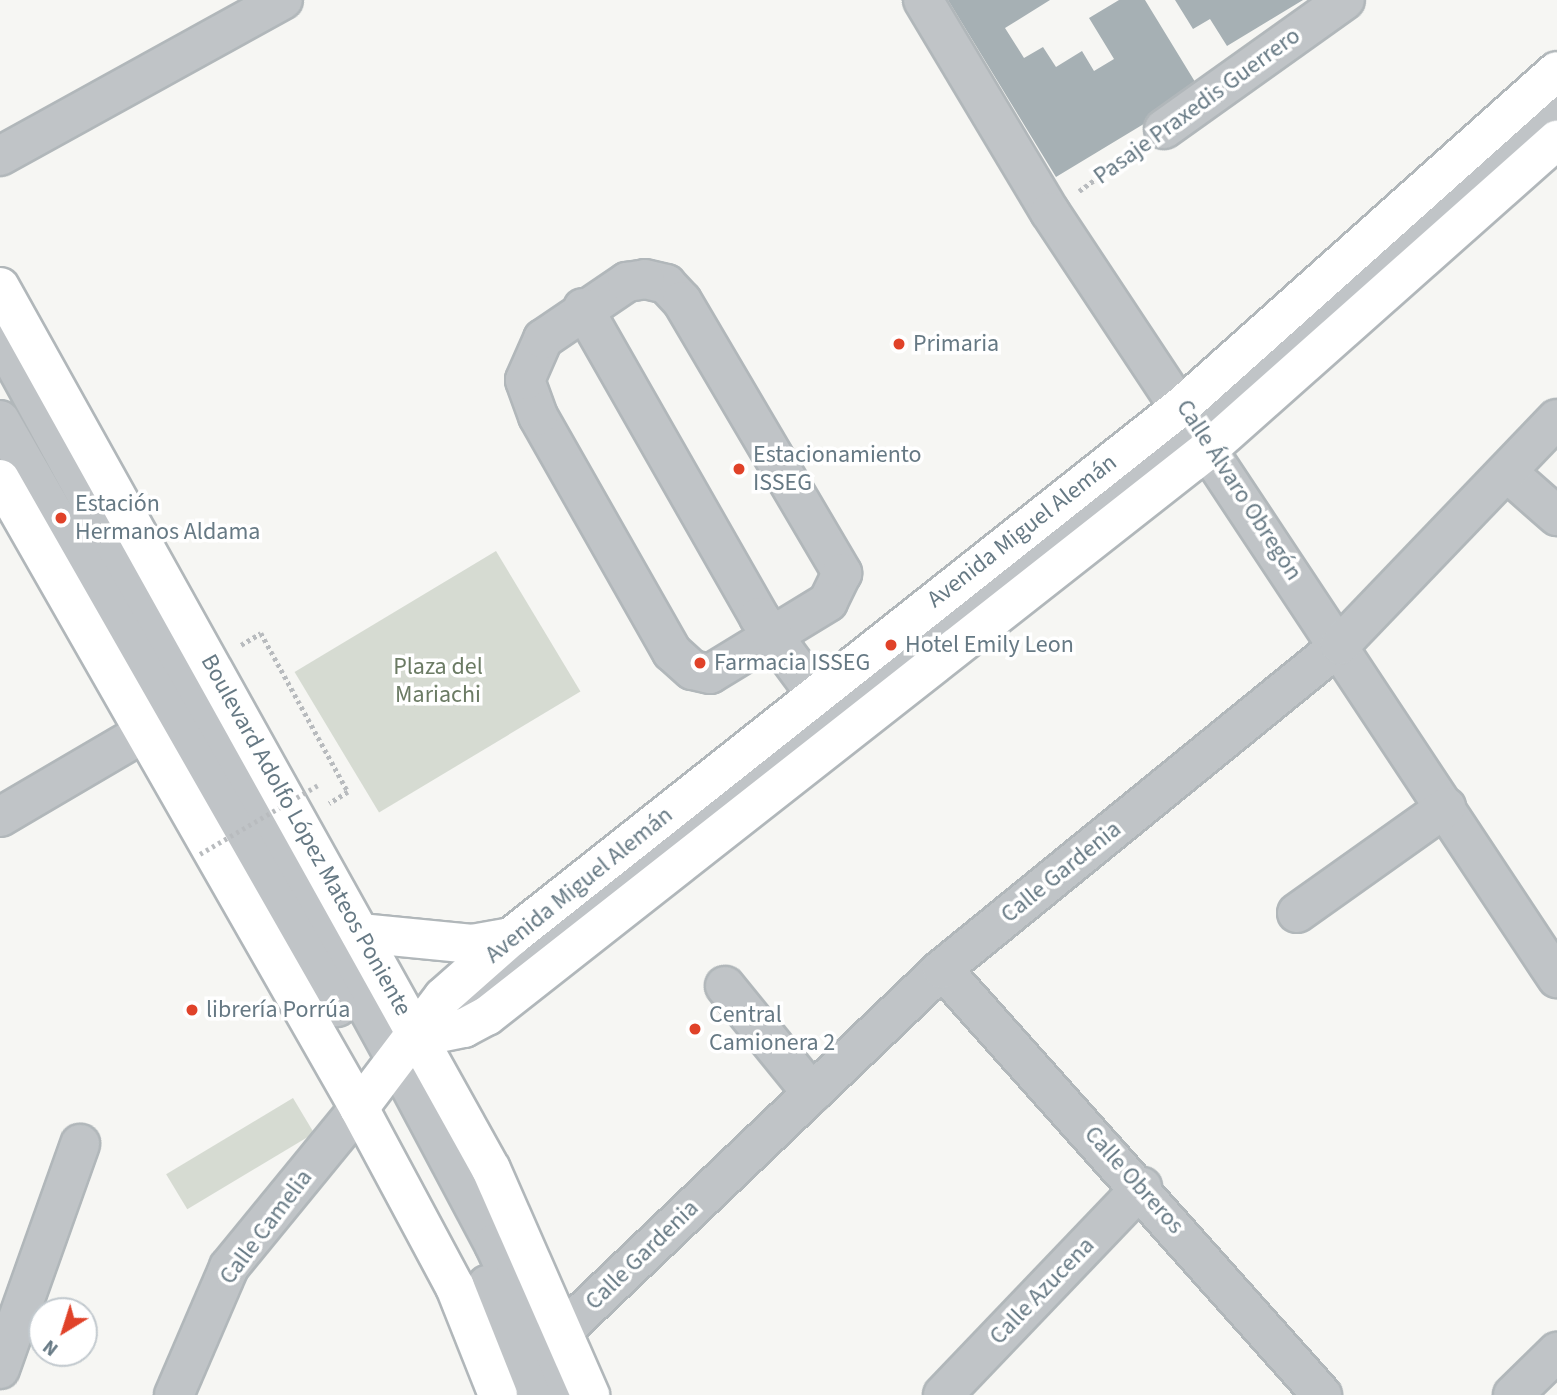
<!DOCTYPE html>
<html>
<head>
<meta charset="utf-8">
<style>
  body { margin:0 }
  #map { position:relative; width:1557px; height:1395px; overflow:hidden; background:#f6f6f3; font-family:"Source Sans 3",sans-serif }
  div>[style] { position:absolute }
  .green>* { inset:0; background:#d6dbd2; transform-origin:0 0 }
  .building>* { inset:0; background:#a6b0b4 }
  .path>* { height:4.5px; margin-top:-2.25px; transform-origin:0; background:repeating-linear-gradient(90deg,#b8bbbe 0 3.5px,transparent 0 7px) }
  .roads { filter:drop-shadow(2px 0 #b1b7ba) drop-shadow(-2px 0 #b1b7ba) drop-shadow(0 2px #b1b7ba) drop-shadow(0 -2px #b1b7ba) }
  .minor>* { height:38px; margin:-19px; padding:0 19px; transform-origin:19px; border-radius:19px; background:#c0c4c7 }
  .major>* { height:38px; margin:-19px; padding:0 19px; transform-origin:19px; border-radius:19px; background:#fff }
  .path-bridge>* { height:4.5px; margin-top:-2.25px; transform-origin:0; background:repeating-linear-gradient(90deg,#b8bbbe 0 3.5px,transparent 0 7px) }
  .dots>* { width:19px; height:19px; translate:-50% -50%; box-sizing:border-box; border:4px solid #fff; border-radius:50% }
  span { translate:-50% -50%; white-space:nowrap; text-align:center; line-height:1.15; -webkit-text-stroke:7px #fff; paint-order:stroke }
  .street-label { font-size:24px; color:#667984 }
  .poi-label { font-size:24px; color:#667984 }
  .left { translate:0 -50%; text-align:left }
  .park-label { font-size:24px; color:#6b7b64 }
  .north { position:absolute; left:28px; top:1297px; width:70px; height:70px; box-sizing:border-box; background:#fff; border:2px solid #c2c9ce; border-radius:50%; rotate:218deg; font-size:19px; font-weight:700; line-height:28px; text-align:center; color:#667984 }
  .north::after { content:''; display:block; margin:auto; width:24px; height:32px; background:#e04229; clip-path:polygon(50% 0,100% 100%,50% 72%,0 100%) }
</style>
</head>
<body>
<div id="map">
  <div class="green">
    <i style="left:496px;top:551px;width:164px;height:235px;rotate:59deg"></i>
    <i style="left:293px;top:1098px;width:41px;height:148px;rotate:59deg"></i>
  </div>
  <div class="building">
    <i style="clip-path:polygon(948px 0,1050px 0,1005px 28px,1024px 58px,1043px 47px,1056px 67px,1082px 51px,1094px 71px,1114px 59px,1089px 18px,1119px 0,1145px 0,1200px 90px,1056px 177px)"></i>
    <i style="clip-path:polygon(1175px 0,1303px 0,1227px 46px,1210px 19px,1193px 29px)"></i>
  </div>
  <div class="path">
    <i style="left:1079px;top:191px;width:72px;rotate:-35.9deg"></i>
    <i style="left:241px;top:645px;width:23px;rotate:-31deg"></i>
    <i style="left:261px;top:633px;width:181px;rotate:61.3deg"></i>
    <i style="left:348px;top:792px;width:22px;rotate:148deg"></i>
  </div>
  <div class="roads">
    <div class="minor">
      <i style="left:923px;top:0;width:247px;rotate:59.1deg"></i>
      <i style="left:1050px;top:212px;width:919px;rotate:56.5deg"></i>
      <i style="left:1164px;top:129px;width:222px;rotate:-35.5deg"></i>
      <i style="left:0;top:156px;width:323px;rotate:-28.9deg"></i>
      <i style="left:645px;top:279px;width:22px;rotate:13deg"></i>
      <i style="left:666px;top:284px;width:23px;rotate:47deg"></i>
      <i style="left:682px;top:301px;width:316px;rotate:59.5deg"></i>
      <i style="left:842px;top:573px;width:32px;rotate:116deg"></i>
      <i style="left:828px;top:602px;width:138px;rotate:148.6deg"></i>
      <i style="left:710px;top:674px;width:18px;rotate:-167deg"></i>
      <i style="left:692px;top:670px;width:27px;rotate:-138deg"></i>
      <i style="left:672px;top:652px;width:271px;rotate:-119.6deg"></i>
      <i style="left:538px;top:416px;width:38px;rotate:-110deg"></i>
      <i style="left:525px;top:380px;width:45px;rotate:-66.3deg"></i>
      <i style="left:543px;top:339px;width:102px;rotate:-34.2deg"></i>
      <i style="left:627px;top:282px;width:18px;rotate:-9deg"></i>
      <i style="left:583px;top:308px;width:356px;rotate:60.3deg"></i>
      <i style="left:759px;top:617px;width:96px;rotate:53.5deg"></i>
      <i style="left:0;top:337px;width:822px;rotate:61.28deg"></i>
      <i style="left:395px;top:1058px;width:211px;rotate:62deg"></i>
      <i style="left:494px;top:1244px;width:166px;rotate:65.4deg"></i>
      <i style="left:0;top:420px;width:677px;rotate:60.14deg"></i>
      <i style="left:1507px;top:472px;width:67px;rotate:41.3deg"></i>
      <i style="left:0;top:817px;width:168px;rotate:-30.4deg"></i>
      <i style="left:1297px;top:913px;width:183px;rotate:-35.4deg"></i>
      <i style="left:942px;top:969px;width:571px;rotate:48.27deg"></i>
      <i style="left:725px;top:986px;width:138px;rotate:50.9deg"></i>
      <i style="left:443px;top:1018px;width:869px;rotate:-37.85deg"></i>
      <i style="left:1129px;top:485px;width:573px;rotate:-41.68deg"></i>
      <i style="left:487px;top:1285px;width:118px;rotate:68.2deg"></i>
      <i style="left:566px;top:1328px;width:520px;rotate:-43.68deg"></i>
      <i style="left:942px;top:969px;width:513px;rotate:-39.15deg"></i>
      <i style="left:1340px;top:645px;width:313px;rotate:-46.2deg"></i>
      <i style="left:0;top:1369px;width:239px;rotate:-70.4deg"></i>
      <i style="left:174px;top:1395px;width:139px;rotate:-66.7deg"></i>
      <i style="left:229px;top:1267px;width:205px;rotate:-50.7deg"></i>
      <i style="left:943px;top:1395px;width:288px;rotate:-46.3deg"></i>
      <i style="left:1513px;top:1395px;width:62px;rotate:-44.3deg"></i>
    </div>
    <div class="major">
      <i style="left:0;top:287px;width:1009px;rotate:60.9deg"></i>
      <i style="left:491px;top:1169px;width:247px;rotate:66.3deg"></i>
      <i style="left:0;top:479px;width:724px;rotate:60.28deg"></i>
      <i style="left:359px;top:1108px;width:203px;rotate:61.8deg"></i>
      <i style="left:455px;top:1287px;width:116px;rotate:68.3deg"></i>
      <i style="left:360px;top:933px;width:113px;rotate:5.6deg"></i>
      <i style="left:472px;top:944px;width:40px;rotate:-10deg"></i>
      <i style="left:419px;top:1037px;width:46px;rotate:-11.3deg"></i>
      <i style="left:464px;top:1028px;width:26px;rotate:-28deg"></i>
      <i style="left:487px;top:1016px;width:921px;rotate:-38.16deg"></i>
      <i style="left:1211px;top:447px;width:463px;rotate:-41.6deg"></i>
      <i style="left:359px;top:1108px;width:139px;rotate:-52.9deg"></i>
      <i style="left:443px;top:997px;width:91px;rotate:-41.4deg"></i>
      <i style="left:511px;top:937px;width:857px;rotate:-38.37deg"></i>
      <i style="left:1183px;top:405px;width:501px;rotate:-41.77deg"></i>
    </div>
  </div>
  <div class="path-bridge">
    <i style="left:200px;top:854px;width:139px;rotate:-30.3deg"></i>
  </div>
  <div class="dots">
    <i style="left:899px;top:344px;background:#e04229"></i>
    <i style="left:739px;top:469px;background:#e04229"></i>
    <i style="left:61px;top:518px;background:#e04229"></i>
    <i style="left:891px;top:645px;background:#e04229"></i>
    <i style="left:700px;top:663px;background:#e04229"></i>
    <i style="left:192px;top:1010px;background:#e04229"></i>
    <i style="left:695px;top:1029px;background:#e04229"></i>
  </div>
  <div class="street-label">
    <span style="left:1197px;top:106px;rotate:-36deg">Pasaje Praxedis Guerrero</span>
    <span style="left:1239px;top:490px;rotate:57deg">Calle Álvaro Obregón</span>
    <span style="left:1022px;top:531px;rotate:-38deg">Avenida Miguel Alemán</span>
    <span style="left:306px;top:835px;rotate:61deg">Boulevard Adolfo López Mateos Poniente</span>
    <span style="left:1061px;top:872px;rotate:-39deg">Calle Gardenia</span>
    <span style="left:579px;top:885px;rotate:-39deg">Avenida Miguel Alemán</span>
    <span style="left:1134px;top:1180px;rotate:48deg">Calle Obreros</span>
    <span style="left:266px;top:1227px;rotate:-53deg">Calle Camelia</span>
    <span style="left:642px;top:1255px;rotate:-44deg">Calle Gardenia</span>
    <span style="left:1042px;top:1291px;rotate:-46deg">Calle Azucena</span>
  </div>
  <div class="poi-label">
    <span class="left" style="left:913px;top:344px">Primaria</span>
    <span class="left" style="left:753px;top:469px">Estacionamiento<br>ISSEG</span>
    <span class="left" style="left:75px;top:518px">Estación<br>Hermanos Aldama</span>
    <span class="left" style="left:905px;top:645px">Hotel Emily Leon</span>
    <span class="left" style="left:714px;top:663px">Farmacia ISSEG</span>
    <span class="left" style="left:206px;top:1010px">librería Porrúa</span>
    <span class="left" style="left:709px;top:1029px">Central<br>Camionera 2</span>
  </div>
  <div class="park-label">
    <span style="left:438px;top:681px">Plaza del<br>Mariachi</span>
  </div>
  <div class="north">N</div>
</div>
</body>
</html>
